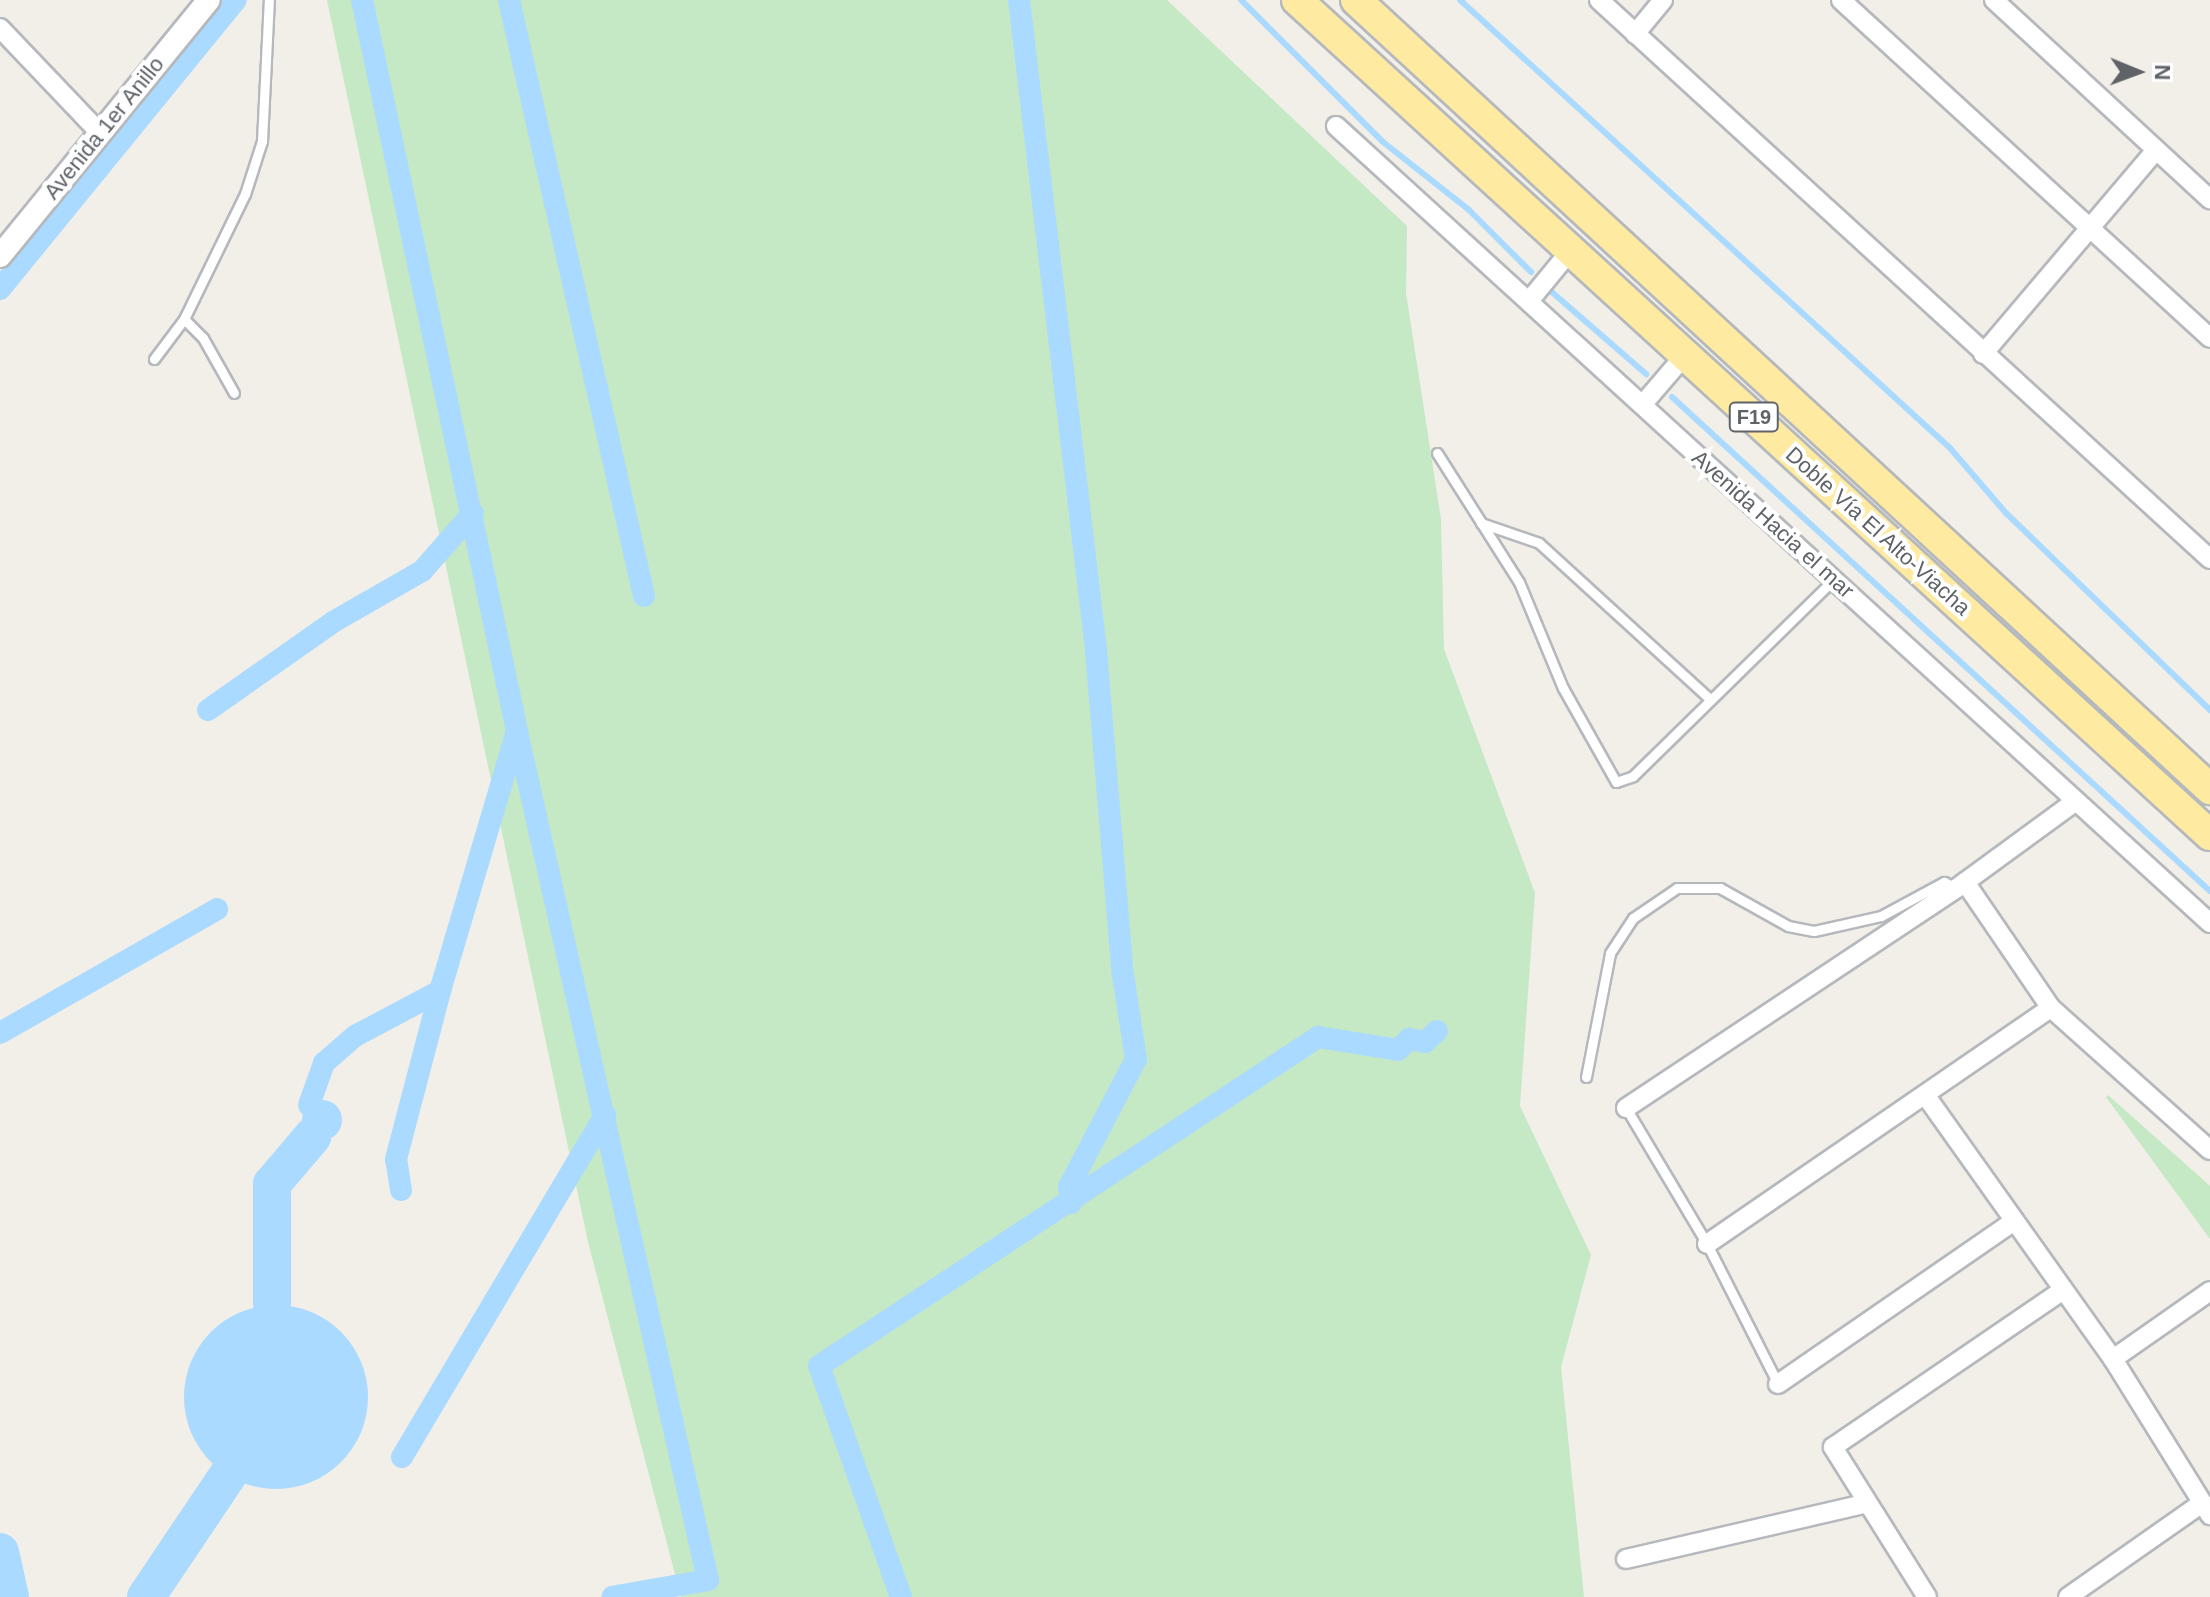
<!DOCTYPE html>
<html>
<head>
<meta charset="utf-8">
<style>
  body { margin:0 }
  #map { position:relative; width:2210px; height:1597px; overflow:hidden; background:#f1efe8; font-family:Arial,sans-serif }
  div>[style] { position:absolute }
  .green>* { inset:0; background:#c5e8c5 }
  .water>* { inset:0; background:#aadaff }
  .round { border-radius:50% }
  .stream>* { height:6px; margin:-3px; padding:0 3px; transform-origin:3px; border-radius:3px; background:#aadaff }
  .canal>* { height:22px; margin:-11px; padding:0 11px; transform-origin:11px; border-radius:11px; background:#aadaff }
  .river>* { height:38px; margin:-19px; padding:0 19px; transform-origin:19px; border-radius:19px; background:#aadaff }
  .roads { filter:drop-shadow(2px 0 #b5b8bc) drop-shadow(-2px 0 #b5b8bc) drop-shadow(0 2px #b5b8bc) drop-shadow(0 -2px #b5b8bc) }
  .service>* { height:9px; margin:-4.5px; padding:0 4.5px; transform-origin:4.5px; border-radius:4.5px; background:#fff }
  .minor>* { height:18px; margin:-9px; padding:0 9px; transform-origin:9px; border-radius:9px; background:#fff }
  .tertiary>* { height:22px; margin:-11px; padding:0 11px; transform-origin:11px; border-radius:11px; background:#fff }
  .trunk>* { height:30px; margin:-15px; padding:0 15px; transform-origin:15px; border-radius:15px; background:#feeaa1 }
  span { translate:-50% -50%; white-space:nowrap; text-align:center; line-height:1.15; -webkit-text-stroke:8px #fff; paint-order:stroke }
  .shield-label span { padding:2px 6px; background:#fff; border:2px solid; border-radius:6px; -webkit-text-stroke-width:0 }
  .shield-label { font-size:20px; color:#5f6368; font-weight:700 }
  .street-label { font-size:22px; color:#5f6368 }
  .north { position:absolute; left:2098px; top:32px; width:80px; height:80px; -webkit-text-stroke:6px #fff; paint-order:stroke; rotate:91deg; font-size:22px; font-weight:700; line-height:32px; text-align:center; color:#5f6368 }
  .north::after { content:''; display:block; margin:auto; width:28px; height:36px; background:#5f6368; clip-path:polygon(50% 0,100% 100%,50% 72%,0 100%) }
</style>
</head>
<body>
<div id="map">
  <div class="green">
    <i style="clip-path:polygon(327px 0,1167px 0,1407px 226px,1406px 293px,1441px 519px,1444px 649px,1535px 893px,1520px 1106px,1591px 1255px,1561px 1367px,1584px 1597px,681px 1597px,588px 1242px)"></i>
    <i style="clip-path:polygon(2108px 1095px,2210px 1186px,2210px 1239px,2106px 1097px)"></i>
  </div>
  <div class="water">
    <i class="round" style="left:302px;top:1100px;width:40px;height:40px"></i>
    <i class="round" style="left:184px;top:1305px;width:184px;height:184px"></i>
  </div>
  <div class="stream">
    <i style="left:1241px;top:0;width:201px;rotate:45deg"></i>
    <i style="left:1383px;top:142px;width:110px;rotate:38.3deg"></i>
    <i style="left:1469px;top:210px;width:88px;rotate:45deg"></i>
    <i style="left:1460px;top:0;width:664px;rotate:42.44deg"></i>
    <i style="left:1950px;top:448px;width:86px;rotate:49.3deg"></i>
    <i style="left:2006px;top:513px;width:284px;rotate:44deg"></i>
    <i style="left:1546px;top:287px;width:133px;rotate:41deg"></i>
    <i style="left:1672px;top:397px;width:730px;rotate:42.56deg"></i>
  </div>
  <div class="canal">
    <i style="left:509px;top:0;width:611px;rotate:77.24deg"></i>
    <i style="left:1019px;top:0;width:655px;rotate:83.24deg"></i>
    <i style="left:1096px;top:650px;width:326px;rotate:85.3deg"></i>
    <i style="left:1123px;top:975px;width:85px;rotate:81.2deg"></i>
    <i style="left:1136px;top:1059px;width:144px;rotate:117.6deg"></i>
    <i style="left:1069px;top:1187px;width:16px;rotate:83deg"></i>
    <i style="left:0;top:289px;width:373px;rotate:-50.8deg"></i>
    <i style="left:208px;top:710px;width:153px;rotate:-35.1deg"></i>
    <i style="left:333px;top:622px;width:103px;rotate:-29.8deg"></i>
    <i style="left:422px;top:571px;width:77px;rotate:-48.7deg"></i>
    <i style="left:517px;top:732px;width:869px;rotate:77.31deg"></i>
    <i style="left:708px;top:1580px;width:97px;rotate:170deg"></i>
    <i style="left:0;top:1033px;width:250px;rotate:-29.7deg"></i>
    <i style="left:309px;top:1105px;width:45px;rotate:-70.3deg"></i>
    <i style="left:324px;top:1063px;width:41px;rotate:-41.1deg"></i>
    <i style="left:355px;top:1036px;width:96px;rotate:-27.9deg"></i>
    <i style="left:440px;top:991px;width:271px;rotate:-73.5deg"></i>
    <i style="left:517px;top:731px;width:747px;rotate:-101.97deg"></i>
    <i style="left:401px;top:1190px;width:31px;rotate:-99deg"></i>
    <i style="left:396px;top:1159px;width:174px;rotate:-75.3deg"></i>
    <i style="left:402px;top:1457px;width:398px;rotate:-59.3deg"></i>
    <i style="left:901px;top:1597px;width:245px;rotate:-109.5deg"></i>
    <i style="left:819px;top:1366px;width:598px;rotate:-33.4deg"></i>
    <i style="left:1318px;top:1037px;width:81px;rotate:9.2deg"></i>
    <i style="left:1398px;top:1050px;width:16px;rotate:-45deg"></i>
    <i style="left:1409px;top:1039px;width:16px;rotate:11deg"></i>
    <i style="left:1425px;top:1042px;width:16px;rotate:-43deg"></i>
  </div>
  <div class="river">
    <i style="left:272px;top:1304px;width:120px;rotate:-90deg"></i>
    <i style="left:272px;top:1184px;width:62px;rotate:-49.6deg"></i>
    <i style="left:0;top:1552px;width:46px;rotate:77.5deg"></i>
    <i style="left:146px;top:1597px;width:147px;rotate:-56.1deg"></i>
  </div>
  <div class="roads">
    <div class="service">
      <i style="left:184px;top:319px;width:27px;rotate:45deg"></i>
      <i style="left:203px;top:338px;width:63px;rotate:60.6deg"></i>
      <i style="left:154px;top:359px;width:50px;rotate:-53.1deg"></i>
      <i style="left:184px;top:319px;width:139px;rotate:-64deg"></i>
      <i style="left:245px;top:194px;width:56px;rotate:-72.2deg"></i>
      <i style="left:262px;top:141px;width:141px;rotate:-87.2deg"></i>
      <i style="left:1437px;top:453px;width:153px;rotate:57.6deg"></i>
      <i style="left:1519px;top:582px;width:115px;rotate:67.5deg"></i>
      <i style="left:1563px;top:688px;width:108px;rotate:60.6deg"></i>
      <i style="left:1616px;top:782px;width:18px;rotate:-19deg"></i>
      <i style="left:1633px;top:776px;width:281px;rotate:-44.4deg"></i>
      <i style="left:1481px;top:523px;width:61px;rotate:19deg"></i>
      <i style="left:1539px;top:543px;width:231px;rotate:42.4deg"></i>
      <i style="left:1586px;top:1077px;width:126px;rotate:-79deg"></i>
      <i style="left:1610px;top:953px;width:42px;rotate:-56.7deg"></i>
      <i style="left:1633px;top:918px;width:53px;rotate:-34.3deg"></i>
      <i style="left:1677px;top:888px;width:43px"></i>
      <i style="left:1720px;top:888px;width:78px;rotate:29.2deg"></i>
      <i style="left:1788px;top:926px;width:26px;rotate:11deg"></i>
      <i style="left:1814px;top:931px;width:69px;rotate:-12.6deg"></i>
      <i style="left:1881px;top:916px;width:72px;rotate:-28.4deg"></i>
      <i style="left:1944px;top:882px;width:14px;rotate:25deg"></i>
      <i style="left:1626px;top:1108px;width:158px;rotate:59.2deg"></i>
      <i style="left:1707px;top:1244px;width:157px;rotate:63.1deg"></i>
    </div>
    <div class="minor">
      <i style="left:1599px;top:0;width:828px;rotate:42.46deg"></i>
      <i style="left:1841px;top:0;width:500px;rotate:42.49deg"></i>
      <i style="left:1994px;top:0;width:294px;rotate:42.7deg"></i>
      <i style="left:0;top:28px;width:144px;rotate:46.4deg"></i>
      <i style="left:1635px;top:34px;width:44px;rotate:-50.5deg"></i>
      <i style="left:1336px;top:126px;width:1183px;rotate:42.36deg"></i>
      <i style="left:1529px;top:301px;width:66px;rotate:-50.5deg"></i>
      <i style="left:1983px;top:354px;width:267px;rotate:-49.7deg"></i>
      <i style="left:1643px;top:404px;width:65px;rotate:-49.4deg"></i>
      <i style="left:1965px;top:882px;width:153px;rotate:55.7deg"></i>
      <i style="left:2051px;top:1008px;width:213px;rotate:41.8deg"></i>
      <i style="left:1926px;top:1096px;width:323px;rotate:54.6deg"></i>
      <i style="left:2113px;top:1359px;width:184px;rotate:58.1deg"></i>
      <i style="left:1626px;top:1108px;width:397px;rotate:-33.6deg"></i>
      <i style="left:1957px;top:888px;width:147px;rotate:-36.2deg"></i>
      <i style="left:1707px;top:1244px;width:417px;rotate:-34.5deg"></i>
      <i style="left:2113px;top:1359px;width:118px;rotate:-35deg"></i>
      <i style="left:1778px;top:1384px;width:287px;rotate:-34.6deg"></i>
      <i style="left:1626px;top:1559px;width:244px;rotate:-13deg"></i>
      <i style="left:1927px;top:1597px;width:177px;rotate:-122.1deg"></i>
      <i style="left:1833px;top:1447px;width:278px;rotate:-34.3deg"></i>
      <i style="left:2068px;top:1597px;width:164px;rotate:-35deg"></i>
    </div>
    <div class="tertiary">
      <i style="left:0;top:256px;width:330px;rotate:-50.8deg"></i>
    </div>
    <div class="trunk">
      <i style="left:1297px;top:0;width:1237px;rotate:42.45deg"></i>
      <i style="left:1356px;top:0;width:1163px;rotate:42.73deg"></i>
    </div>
  </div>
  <div class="shield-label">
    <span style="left:1754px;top:417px">F19</span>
  </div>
  <div class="street-label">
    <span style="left:104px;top:128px;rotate:-51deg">Avenida 1er Anillo</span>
    <span style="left:1773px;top:524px;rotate:42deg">Avenida Hacia el mar</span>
    <span style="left:1878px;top:531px;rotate:42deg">Doble Vía El Alto-Viacha</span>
  </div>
  <div class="north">N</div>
</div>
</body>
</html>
